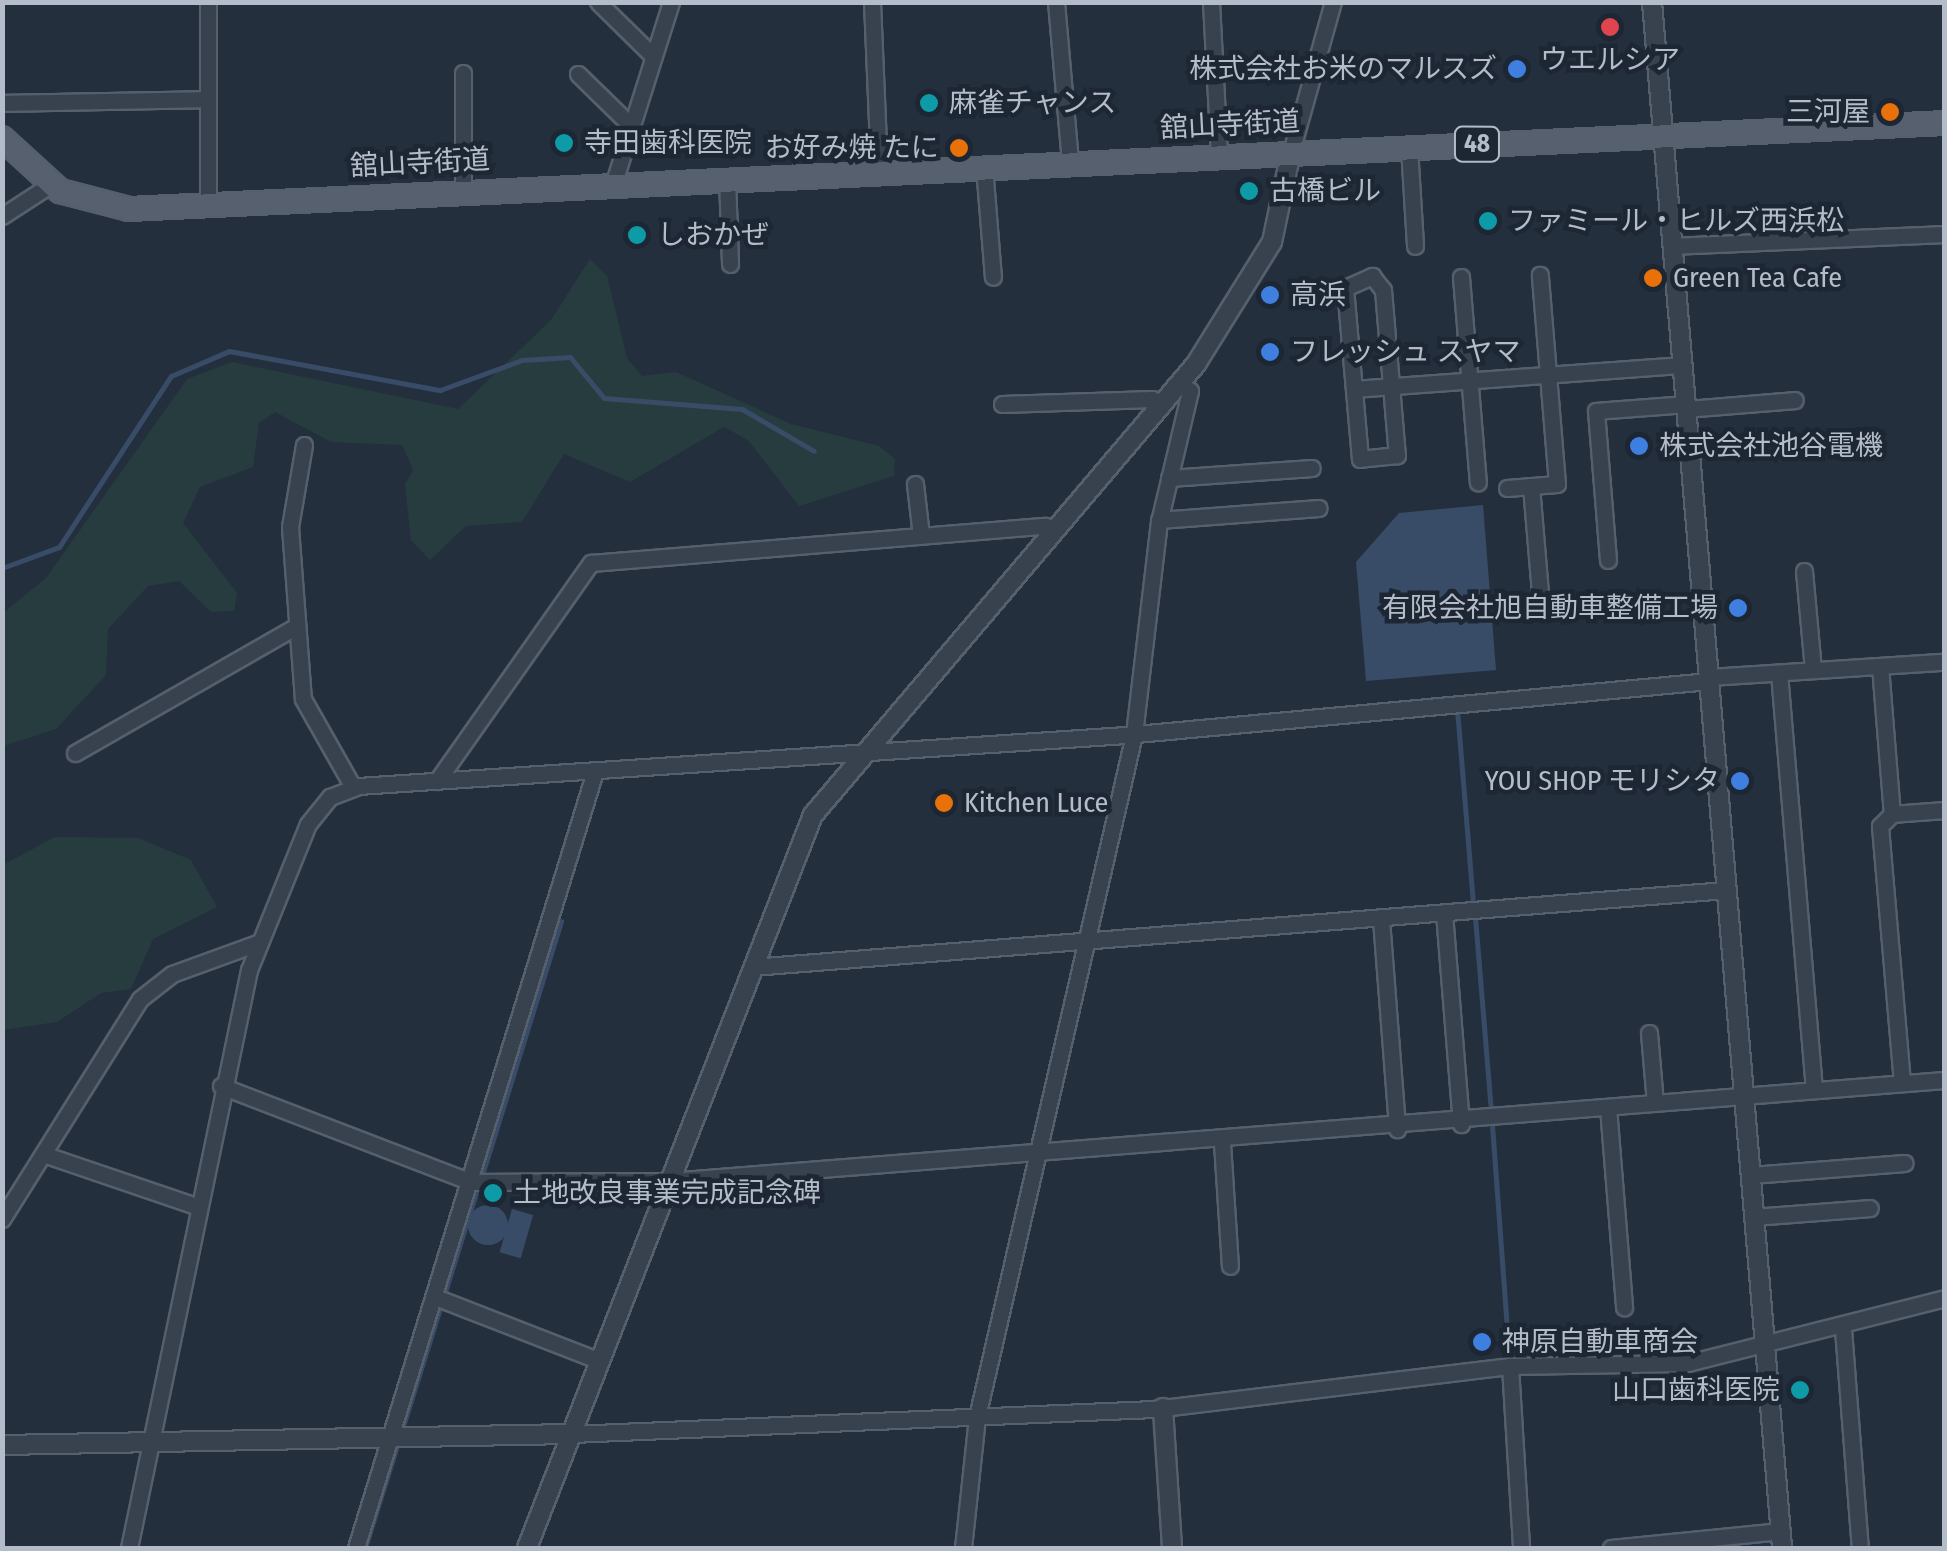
<!DOCTYPE html>
<html>
<head>
<meta charset="utf-8">
<style>
  body { margin:0 }
  #map { position:relative; width:1947px; height:1551px; overflow:hidden; background:#242f3e; font-family:"Fira Sans Condensed","Noto Sans JP",sans-serif }
  div>[style] { position:absolute }
  .green>* { inset:0; background:#263c3f }
  .water>* { inset:0; background:#394c67; transform-origin:0 0 }
  .round { border-radius:50% }
  .stream>* { height:5px; margin:-2.5px; padding:0 2.5px; transform-origin:2.5px; border-radius:2.5px; background:#394c67 }
  .roads { filter:drop-shadow(2px 0 #565f6c) drop-shadow(-2px 0 #565f6c) drop-shadow(0 2px #565f6c) drop-shadow(0 -2px #565f6c) }
  .minor>* { height:15px; margin:-7.5px; padding:0 7.5px; transform-origin:7.5px; border-radius:7.5px; background:#38414e }
  .tertiary>* { height:18px; margin:-9px; padding:0 9px; transform-origin:9px; border-radius:9px; background:#38414e }
  .primary>* { height:22px; margin:-11px; padding:0 11px; transform-origin:11px; border-radius:11px; background:#56606e }
  .dots>* { width:28px; height:28px; translate:-50% -50%; box-sizing:border-box; border:5px solid #1d2633; border-radius:50% }
  span { translate:-50% -50%; white-space:nowrap; text-align:center; line-height:1.15; -webkit-text-stroke:9px #1d2633; paint-order:stroke }
  .shield-label span { padding:2px 8px; background:#1d2633; border:2px solid; border-radius:8px; -webkit-text-stroke-width:0 }
  .shield-label { font-size:25px; color:#b4bcc9; font-weight:700 }
  .poi-label { font-size:28px; color:#b4bcc9 }
  .right { translate:-100% -50%; text-align:right }
  .left { translate:0 -50%; text-align:left }
  .street-label { font-size:28px; color:#b4bcc9 }
  .frame { position:absolute; inset:0; border:5px solid #b4bcc9; pointer-events:none }
</style>
</head>
<body>
<div id="map">
  <div class="green">
    <i style="clip-path:polygon(590px 259px,607px 276px,627px 358px,642px 376px,676px 372px,791px 424px,879px 446px,895px 459px,894px 476px,799px 506px,748px 440px,724px 427px,630px 482px,564px 454px,522px 522px,466px 526px,430px 560px,411px 540px,405px 484px,413px 470px,402px 445px,331px 442px,275px 412px,259px 423px,253px 467px,200px 487px,183px 523px,237px 593px,234px 611px,211px 612px,179px 581px,148px 586px,108px 629px,106px 675px,56px 729px,3px 746px,3px 613px,46px 578px,187px 379px,232px 362px,458px 409px,551px 320px)"></i>
    <i style="clip-path:polygon(55px 837px,138px 838px,191px 860px,217px 907px,153px 939px,131px 989px,101px 993px,57px 1022px,3px 1030px,3px 865px)"></i>
  </div>
  <div class="water">
    <i style="clip-path:polygon(1483px 505px,1496px 670px,1366px 681px,1356px 562px,1399px 513px)"></i>
    <i class="round" style="left:468px;top:1205px;width:40px;height:40px"></i>
    <i style="left:512px;top:1209px;width:22px;height:45px;rotate:16deg"></i>
  </div>
  <div class="stream">
    <i style="left:1944px;top:2px;width:3px;rotate:90deg"></i>
    <i style="left:2px;top:568px;width:61px;rotate:-20.2deg"></i>
    <i style="left:59px;top:547px;width:204px;rotate:-56.8deg"></i>
    <i style="left:171px;top:376px;width:63px;rotate:-23.3deg"></i>
    <i style="left:229px;top:351px;width:215px;rotate:10.5deg"></i>
    <i style="left:440px;top:390px;width:87px;rotate:-20.1deg"></i>
    <i style="left:522px;top:360px;width:48px;rotate:-3.6deg"></i>
    <i style="left:570px;top:357px;width:53px;rotate:50.3deg"></i>
    <i style="left:604px;top:398px;width:138px;rotate:4.6deg"></i>
    <i style="left:742px;top:409px;width:83px;rotate:30.3deg"></i>
    <i style="left:1457px;top:709px;width:196px;rotate:85.3deg"></i>
    <i style="left:1475px;top:917px;width:197px;rotate:85.3deg"></i>
    <i style="left:1492px;top:1125px;width:231px;rotate:85.8deg"></i>
    <i style="left:482px;top:1175px;width:266px;rotate:-72.7deg"></i>
    <i style="left:445px;top:1292px;width:108px;rotate:-72.7deg"></i>
    <i style="left:1154px;top:1419px;width:129px;rotate:86deg"></i>
    <i style="left:404px;top:1423px;width:121px;rotate:-72.6deg"></i>
    <i style="left:365px;top:1548px;width:108px;rotate:-72.7deg"></i>
  </div>
  <div class="roads">
    <div class="minor">
      <i style="left:598px;top:2px;width:74px;rotate:44.5deg"></i>
      <i style="left:872px;top:2px;width:169px;rotate:87.6deg"></i>
      <i style="left:1056px;top:2px;width:161px;rotate:85deg"></i>
      <i style="left:1211px;top:2px;width:153px;rotate:87deg"></i>
      <i style="left:578px;top:74px;width:71px;rotate:44.4deg"></i>
      <i style="left:2px;top:103px;width:206px;rotate:-1.1deg"></i>
      <i style="left:1409px;top:147px;width:99px;rotate:86.5deg"></i>
      <i style="left:1291px;top:152px;width:156px;rotate:-74.4deg"></i>
      <i style="left:984px;top:166px;width:111px;rotate:85.4deg"></i>
      <i style="left:727px;top:177px;width:87px;rotate:88deg"></i>
      <i style="left:614px;top:182px;width:189px;rotate:-72.4deg"></i>
      <i style="left:463px;top:190px;width:117px;rotate:-90deg"></i>
      <i style="left:208px;top:205px;width:203px;rotate:-90deg"></i>
      <i style="left:2px;top:216px;width:57px;rotate:-32.9deg"></i>
      <i style="left:1672px;top:246px;width:272px;rotate:-2.5deg"></i>
      <i style="left:1372px;top:276px;width:18px;rotate:52deg"></i>
      <i style="left:1383px;top:290px;width:166px;rotate:85.2deg"></i>
      <i style="left:1397px;top:455px;width:37px;rotate:174deg"></i>
      <i style="left:1360px;top:459px;width:172px;rotate:-95deg"></i>
      <i style="left:1345px;top:288px;width:30px;rotate:-24deg"></i>
      <i style="left:1461px;top:277px;width:206px;rotate:85.3deg"></i>
      <i style="left:1354px;top:389px;width:329px;rotate:-4.2deg"></i>
      <i style="left:1002px;top:404px;width:150px;rotate:-1.9deg"></i>
      <i style="left:1152px;top:399px;width:12px;rotate:42deg"></i>
      <i style="left:1686px;top:409px;width:109px;rotate:-4.7deg"></i>
      <i style="left:304px;top:445px;width:83px;rotate:99.7deg"></i>
      <i style="left:290px;top:527px;width:172px;rotate:85.7deg"></i>
      <i style="left:303px;top:699px;width:101px;rotate:60.4deg"></i>
      <i style="left:1169px;top:478px;width:143px;rotate:-4deg"></i>
      <i style="left:915px;top:484px;width:52px;rotate:83.4deg"></i>
      <i style="left:1531px;top:486px;width:119px;rotate:85.2deg"></i>
      <i style="left:1507px;top:488px;width:50px;rotate:-4.6deg"></i>
      <i style="left:1557px;top:484px;width:210px;rotate:-94.7deg"></i>
      <i style="left:1159px;top:520px;width:160px;rotate:-4.3deg"></i>
      <i style="left:1608px;top:560px;width:149px;rotate:-94.6deg"></i>
      <i style="left:1596px;top:411px;width:90px;rotate:-4.4deg"></i>
      <i style="left:1804px;top:571px;width:99px;rotate:84.8deg"></i>
      <i style="left:1880px;top:666px;width:148px;rotate:85.4deg"></i>
      <i style="left:1779px;top:673px;width:418px;rotate:85.2deg"></i>
      <i style="left:1709px;top:677px;width:235px;rotate:-3.7deg"></i>
      <i style="left:75px;top:753px;width:256px;rotate:-29.8deg"></i>
      <i style="left:437px;top:781px;width:267px;rotate:-54.8deg"></i>
      <i style="left:591px;top:563px;width:456px;rotate:-4.7deg"></i>
      <i style="left:1045px;top:526px;width:10px;rotate:45deg"></i>
      <i style="left:1444px;top:913px;width:212px;rotate:85.4deg"></i>
      <i style="left:1381px;top:919px;width:211px;rotate:85.6deg"></i>
      <i style="left:752px;top:967px;width:978px;rotate:-4.52deg"></i>
      <i style="left:1649px;top:1033px;width:70px;rotate:85.1deg"></i>
      <i style="left:1902px;top:1083px;width:258px;rotate:-94.9deg"></i>
      <i style="left:1880px;top:826px;width:17px;rotate:-45deg"></i>
      <i style="left:1892px;top:814px;width:52px;rotate:-4.4deg"></i>
      <i style="left:221px;top:1086px;width:268px;rotate:21deg"></i>
      <i style="left:471px;top:1182px;width:198px;rotate:-0.3deg"></i>
      <i style="left:669px;top:1181px;width:1279px;rotate:-4.53deg"></i>
      <i style="left:1608px;top:1107px;width:201px;rotate:85.4deg"></i>
      <i style="left:1222px;top:1143px;width:123px;rotate:86.3deg"></i>
      <i style="left:43px;top:1154px;width:158px;rotate:18.8deg"></i>
      <i style="left:1751px;top:1175px;width:154px;rotate:-4.5deg"></i>
      <i style="left:1754px;top:1217px;width:116px;rotate:-4.4deg"></i>
      <i style="left:2px;top:1219px;width:260px;rotate:-57.9deg"></i>
      <i style="left:140px;top:999px;width:41px;rotate:-38deg"></i>
      <i style="left:172px;top:974px;width:90px;rotate:-20deg"></i>
      <i style="left:435px;top:1297px;width:177px;rotate:21.2deg"></i>
      <i style="left:1843px;top:1329px;width:220px;rotate:85.6deg"></i>
      <i style="left:1510px;top:1366px;width:182px;rotate:86.5deg"></i>
      <i style="left:572px;top:1434px;width:583px;rotate:-2.46deg"></i>
      <i style="left:1154px;top:1409px;width:359px;rotate:-6.9deg"></i>
      <i style="left:1510px;top:1366px;width:178px;rotate:-1deg"></i>
      <i style="left:1688px;top:1363px;width:264px;rotate:-14.2deg"></i>
      <i style="left:129px;top:1548px;width:590px;rotate:-78.27deg"></i>
      <i style="left:249px;top:970px;width:157px;rotate:-68deg"></i>
      <i style="left:308px;top:824px;width:35px;rotate:-51deg"></i>
      <i style="left:330px;top:797px;width:30px;rotate:-21deg"></i>
      <i style="left:358px;top:786px;width:769px;rotate:-3.8deg"></i>
      <i style="left:1125px;top:735px;width:586px;rotate:-5.28deg"></i>
      <i style="left:356px;top:1548px;width:813px;rotate:-72.9deg"></i>
      <i style="left:963px;top:1548px;width:132px;rotate:-83.9deg"></i>
      <i style="left:977px;top:1417px;width:701px;rotate:-77.05deg"></i>
      <i style="left:1134px;top:734px;width:213px;rotate:-83.3deg"></i>
      <i style="left:1159px;top:522px;width:135px;rotate:-76.7deg"></i>
      <i style="left:1190px;top:391px;width:12px;rotate:-138deg"></i>
      <i style="left:1611px;top:1548px;width:171px;rotate:-5.7deg"></i>
    </div>
    <div class="tertiary">
      <i style="left:1652px;top:2px;width:1551px;rotate:85.19deg"></i>
      <i style="left:1163px;top:1408px;width:140px;rotate:86.3deg"></i>
      <i style="left:2px;top:1445px;width:570px;rotate:-1.11deg"></i>
      <i style="left:527px;top:1548px;width:787px;rotate:-68.69deg"></i>
      <i style="left:813px;top:815px;width:592px;rotate:-49.66deg"></i>
      <i style="left:1196px;top:364px;width:144px;rotate:-58.1deg"></i>
      <i style="left:1272px;top:242px;width:92px;rotate:-78.1deg"></i>
    </div>
    <div class="primary">
      <i style="left:2px;top:138px;width:79px;rotate:42.4deg"></i>
      <i style="left:60px;top:191px;width:71px;rotate:14.6deg"></i>
      <i style="left:129px;top:209px;width:1817px;rotate:-2.71deg"></i>
    </div>
  </div>
  <div class="dots">
    <i style="left:1610px;top:27px;background:#e0444e"></i>
    <i style="left:1517px;top:69px;background:#3f7fe0"></i>
    <i style="left:929px;top:103px;background:#0f9aa8"></i>
    <i style="left:1890px;top:112px;background:#e8710a"></i>
    <i style="left:564px;top:143px;background:#0f9aa8"></i>
    <i style="left:959px;top:148px;background:#e8710a"></i>
    <i style="left:1249px;top:191px;background:#0f9aa8"></i>
    <i style="left:1488px;top:221px;background:#0f9aa8"></i>
    <i style="left:637px;top:235px;background:#0f9aa8"></i>
    <i style="left:1653px;top:278px;background:#e8710a"></i>
    <i style="left:1270px;top:295px;background:#3f7fe0"></i>
    <i style="left:1270px;top:352px;background:#3f7fe0"></i>
    <i style="left:1639px;top:446px;background:#3f7fe0"></i>
    <i style="left:1738px;top:608px;background:#3f7fe0"></i>
    <i style="left:1740px;top:781px;background:#3f7fe0"></i>
    <i style="left:944px;top:803px;background:#e8710a"></i>
    <i style="left:493px;top:1193px;background:#0f9aa8"></i>
    <i style="left:1482px;top:1342px;background:#3f7fe0"></i>
    <i style="left:1800px;top:1390px;background:#0f9aa8"></i>
  </div>
  <div class="shield-label">
    <span style="left:1477px;top:144px">48</span>
  </div>
  <div class="poi-label">
    <span style="left:1610px;top:60px">ウエルシア</span>
    <span class="right" style="left:1497px;top:69px">株式会社お米のマルスズ</span>
    <span class="left" style="left:949px;top:103px">麻雀チャンス</span>
    <span class="right" style="left:1870px;top:112px">三河屋</span>
    <span class="left" style="left:584px;top:143px">寺田歯科医院</span>
    <span class="right" style="left:939px;top:148px">お好み焼 たに</span>
    <span class="left" style="left:1269px;top:191px">古橋ビル</span>
    <span class="left" style="left:1508px;top:221px">ファミール・ヒルズ西浜松</span>
    <span class="left" style="left:657px;top:235px">しおかぜ</span>
    <span class="left" style="left:1673px;top:278px">Green Tea Cafe</span>
    <span class="left" style="left:1290px;top:295px">高浜</span>
    <span class="left" style="left:1290px;top:352px">フレッシュ スヤマ</span>
    <span class="left" style="left:1659px;top:446px">株式会社池谷電機</span>
    <span class="right" style="left:1718px;top:608px">有限会社旭自動車整備工場</span>
    <span class="right" style="left:1720px;top:781px">YOU SHOP モリシタ</span>
    <span class="left" style="left:964px;top:803px">Kitchen Luce</span>
    <span class="left" style="left:513px;top:1193px">土地改良事業完成記念碑</span>
    <span class="left" style="left:1502px;top:1342px">神原自動車商会</span>
    <span class="right" style="left:1780px;top:1390px">山口歯科医院</span>
  </div>
  <div class="street-label">
    <span style="left:1230px;top:125px;rotate:-3deg">舘山寺街道</span>
    <span style="left:420px;top:163px;rotate:-3deg">舘山寺街道</span>
  </div>
  <div class="frame"></div>
</div>
</body>
</html>
